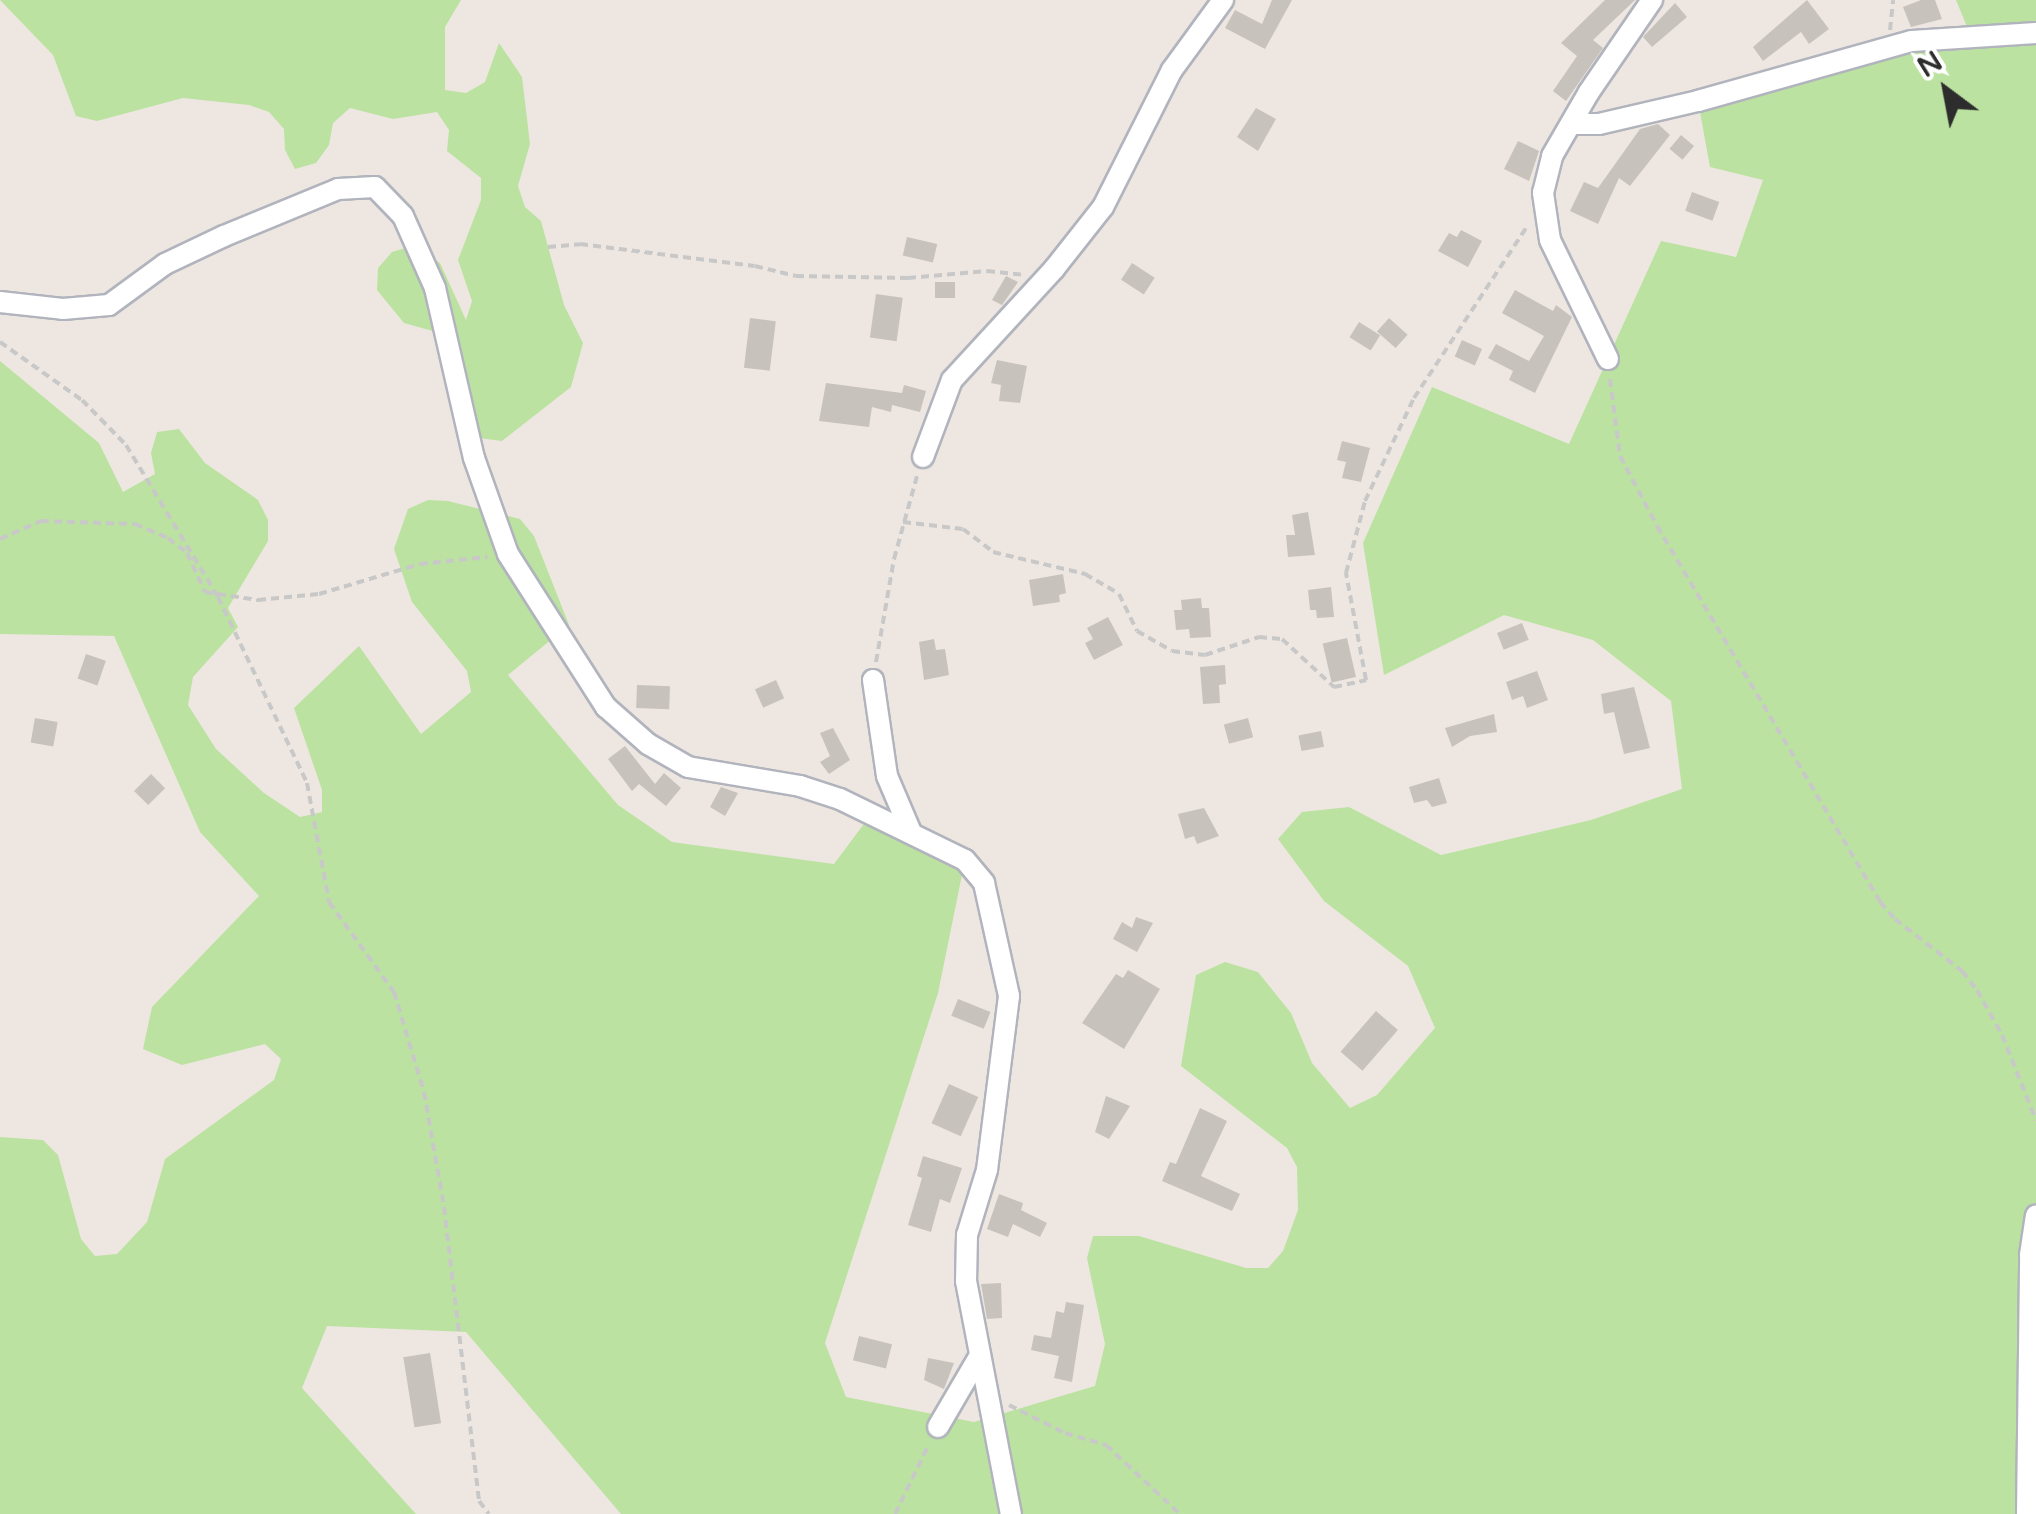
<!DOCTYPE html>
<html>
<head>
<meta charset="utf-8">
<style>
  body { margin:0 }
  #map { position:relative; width:2036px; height:1514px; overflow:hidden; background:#eee7e1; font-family:"Varela Round",sans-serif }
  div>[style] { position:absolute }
  .green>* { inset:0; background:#bbe2a0 }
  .building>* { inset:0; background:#c7c2bc; transform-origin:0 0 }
  .path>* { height:4px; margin-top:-2px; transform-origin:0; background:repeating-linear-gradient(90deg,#c8c8c8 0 8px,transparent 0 13px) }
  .roads { filter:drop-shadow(2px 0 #b1b4bd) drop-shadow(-2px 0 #b1b4bd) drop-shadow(0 2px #b1b4bd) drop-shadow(0 -2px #b1b4bd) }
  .street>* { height:20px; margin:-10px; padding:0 10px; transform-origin:10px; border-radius:10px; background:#fff }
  span { translate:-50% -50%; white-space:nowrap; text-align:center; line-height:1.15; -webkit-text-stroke:8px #fff; paint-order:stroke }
  .north { position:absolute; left:1896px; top:40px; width:100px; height:100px; -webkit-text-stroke:8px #fff; paint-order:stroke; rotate:328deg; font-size:28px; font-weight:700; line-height:40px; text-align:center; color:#2d2d2d }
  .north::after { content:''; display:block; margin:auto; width:35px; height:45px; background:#2d2d2d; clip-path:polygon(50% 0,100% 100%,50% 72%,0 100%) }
</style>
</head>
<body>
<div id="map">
  <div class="green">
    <i style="clip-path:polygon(0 0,461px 0,445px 27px,445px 90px,466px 93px,485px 82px,499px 43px,522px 77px,530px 144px,518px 186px,525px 207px,541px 221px,564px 305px,583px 343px,571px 387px,502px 441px,479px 438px,447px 335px,404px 323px,377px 290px,378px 268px,392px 252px,412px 246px,440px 263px,466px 320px,472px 301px,458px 260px,481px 200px,481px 178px,447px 151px,449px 130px,437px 112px,393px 119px,350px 108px,333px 123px,329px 145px,316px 163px,295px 169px,285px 150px,284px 129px,269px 112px,249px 105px,183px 98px,97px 121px,76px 116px,53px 55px)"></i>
    <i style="clip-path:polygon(1956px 0,2036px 0,2036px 1514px,621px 1514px,466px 1332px,327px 1326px,302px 1388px,416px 1514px,0 1514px,0 1137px,43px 1140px,58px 1155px,81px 1239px,95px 1256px,117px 1254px,147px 1222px,165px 1159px,274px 1080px,281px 1059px,265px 1044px,182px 1065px,143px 1049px,152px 1007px,259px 896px,200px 832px,114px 636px,0 634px,0 361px,99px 443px,123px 492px,155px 474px,151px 453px,157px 432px,179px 429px,205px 463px,258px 500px,268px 520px,268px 541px,228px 608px,238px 627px,193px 677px,188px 705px,216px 749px,264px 793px,300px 817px,322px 812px,322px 790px,294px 708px,359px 646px,421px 734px,471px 692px,467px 671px,412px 602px,394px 549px,408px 509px,428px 500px,448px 501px,520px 519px,534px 536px,569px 625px,508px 675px,618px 805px,672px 842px,834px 864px,872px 813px,965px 860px,938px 993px,825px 1343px,846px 1397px,974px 1422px,1095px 1386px,1105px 1344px,1087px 1258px,1093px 1236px,1139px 1236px,1246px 1268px,1268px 1268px,1283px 1251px,1298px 1210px,1297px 1167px,1287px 1148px,1181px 1066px,1196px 975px,1225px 962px,1258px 972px,1291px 1013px,1312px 1063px,1350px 1108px,1377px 1095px,1435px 1028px,1408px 966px,1324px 901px,1278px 839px,1302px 812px,1349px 807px,1441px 855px,1591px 820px,1682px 789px,1671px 701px,1593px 640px,1504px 615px,1384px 675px,1363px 543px,1432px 387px,1569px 444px,1661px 241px,1736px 257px,1763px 180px,1710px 167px,1698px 101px,1970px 34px)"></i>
  </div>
  <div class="building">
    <i style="clip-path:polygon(1272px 0,1292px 0,1265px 49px,1225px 28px,1235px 10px,1262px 24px)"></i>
    <i style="clip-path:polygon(1605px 0,1635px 0,1593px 40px,1603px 48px,1566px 101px,1553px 91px,1577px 56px,1561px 43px)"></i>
    <i style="clip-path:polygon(1807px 0,1829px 29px,1809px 44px,1801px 32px,1763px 61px,1753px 47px)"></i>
    <i style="clip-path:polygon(1921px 0,1935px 0,1942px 19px,1911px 27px,1903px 7px)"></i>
    <i style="clip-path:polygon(1675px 3px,1687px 17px,1652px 47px,1643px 37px)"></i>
    <i style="clip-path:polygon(1256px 108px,1276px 119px,1258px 151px,1237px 137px)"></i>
    <i style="clip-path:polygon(1658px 124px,1670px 135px,1630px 186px,1619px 178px,1598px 224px,1570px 211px,1584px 182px,1598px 188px,1640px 129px)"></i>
    <i style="left:1681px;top:135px;width:17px;height:18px;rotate:40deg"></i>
    <i style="clip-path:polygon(1518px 141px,1539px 151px,1529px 181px,1504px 169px)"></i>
    <i style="left:1692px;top:192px;width:29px;height:20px;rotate:20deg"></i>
    <i style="clip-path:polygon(1461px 230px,1482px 241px,1468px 267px,1438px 251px,1449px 233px,1457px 237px)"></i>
    <i style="left:907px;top:237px;width:31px;height:19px;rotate:13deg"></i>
    <i style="left:1132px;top:263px;width:27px;height:20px;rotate:33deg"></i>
    <i style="clip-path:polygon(1006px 276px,1018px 282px,1002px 305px,992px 300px)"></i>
    <i style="left:955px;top:282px;width:16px;height:20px;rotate:90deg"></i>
    <i style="clip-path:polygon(1515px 290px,1553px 311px,1556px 305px,1572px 317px,1535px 393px,1509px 380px,1513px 371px,1488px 358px,1496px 344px,1529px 361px,1544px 336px,1502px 313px)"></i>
    <i style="left:876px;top:294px;width:27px;height:44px;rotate:8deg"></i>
    <i style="left:750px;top:318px;width:26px;height:50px;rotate:7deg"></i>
    <i style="left:1389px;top:318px;width:25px;height:18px;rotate:42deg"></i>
    <i style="left:1359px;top:322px;width:25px;height:18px;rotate:32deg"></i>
    <i style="left:1462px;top:340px;width:22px;height:18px;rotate:24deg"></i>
    <i style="clip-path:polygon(997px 360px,1027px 366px,1020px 403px,999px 401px,1001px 385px,991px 383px)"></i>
    <i style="clip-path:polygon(826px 383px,902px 393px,904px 385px,926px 391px,920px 412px,892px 405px,891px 412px,872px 407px,869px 427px,819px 421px)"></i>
    <i style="clip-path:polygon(1342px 441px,1370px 448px,1361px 482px,1342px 478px,1346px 462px,1337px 460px)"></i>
    <i style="clip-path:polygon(1308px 512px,1315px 555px,1288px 557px,1286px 535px,1295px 535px,1292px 515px)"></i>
    <i style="clip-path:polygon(1063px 574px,1066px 593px,1059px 595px,1060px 602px,1033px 606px,1029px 580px)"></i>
    <i style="clip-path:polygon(1331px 587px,1334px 617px,1317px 618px,1316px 610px,1310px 610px,1308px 590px)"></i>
    <i style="clip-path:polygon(1201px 598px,1202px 608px,1209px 608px,1211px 637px,1190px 638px,1189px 629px,1176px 630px,1174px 610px,1182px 610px,1181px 600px)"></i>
    <i style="clip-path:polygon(1108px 617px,1123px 645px,1094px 660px,1085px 643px,1093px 639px,1087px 628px)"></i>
    <i style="left:1522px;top:623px;width:18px;height:27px;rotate:68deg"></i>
    <i style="left:1347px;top:638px;width:40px;height:25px;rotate:77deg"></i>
    <i style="clip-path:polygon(934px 639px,936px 650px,945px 649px,949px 675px,924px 680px,919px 642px)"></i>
    <i style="left:86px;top:654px;width:21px;height:26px;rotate:19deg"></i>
    <i style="clip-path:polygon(1225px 665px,1226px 684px,1219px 685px,1220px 703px,1203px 704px,1200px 667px)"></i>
    <i style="clip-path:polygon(1537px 671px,1548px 700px,1527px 708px,1523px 696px,1512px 700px,1506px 682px)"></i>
    <i style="left:776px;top:680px;width:20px;height:23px;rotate:66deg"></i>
    <i style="left:637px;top:685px;width:33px;height:23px;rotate:2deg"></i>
    <i style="clip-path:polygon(1634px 687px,1650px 748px,1624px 754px,1614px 712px,1604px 714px,1601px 694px)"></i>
    <i style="clip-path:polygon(1494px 714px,1497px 732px,1470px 736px,1452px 747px,1445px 728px)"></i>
    <i style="left:35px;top:718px;width:23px;height:25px;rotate:10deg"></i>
    <i style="left:1248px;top:718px;width:20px;height:25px;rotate:75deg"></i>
    <i style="clip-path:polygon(833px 728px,850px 760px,829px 774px,820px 762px,830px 756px,820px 733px)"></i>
    <i style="left:1321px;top:731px;width:16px;height:23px;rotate:79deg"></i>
    <i style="clip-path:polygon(625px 746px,655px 784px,664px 773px,681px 788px,666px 806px,639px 784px,632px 791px,608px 759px)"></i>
    <i style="left:151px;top:774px;width:20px;height:24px;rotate:45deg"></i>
    <i style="clip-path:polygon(1439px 778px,1447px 803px,1432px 807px,1427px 800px,1414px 803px,1409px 787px)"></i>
    <i style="clip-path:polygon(721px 787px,738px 793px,725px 816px,710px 807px)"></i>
    <i style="clip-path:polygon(1204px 808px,1219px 836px,1197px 844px,1194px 836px,1185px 839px,1178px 814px)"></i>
    <i style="clip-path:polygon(1136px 917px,1153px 923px,1137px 952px,1113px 939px,1122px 922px,1132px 928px)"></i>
    <i style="clip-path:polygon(1128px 970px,1160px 989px,1124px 1049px,1082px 1023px,1116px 974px,1123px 978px)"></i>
    <i style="left:958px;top:999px;width:35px;height:18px;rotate:22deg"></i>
    <i style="left:1376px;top:1011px;width:29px;height:54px;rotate:41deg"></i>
    <i style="left:949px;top:1084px;width:32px;height:43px;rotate:24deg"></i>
    <i style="clip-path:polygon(1106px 1096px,1130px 1106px,1109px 1139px,1095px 1132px)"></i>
    <i style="clip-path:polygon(1200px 1108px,1227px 1121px,1201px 1176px,1240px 1194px,1232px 1211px,1162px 1181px,1170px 1162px,1176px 1164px)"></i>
    <i style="clip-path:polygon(923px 1156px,962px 1168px,950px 1203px,940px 1199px,931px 1232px,908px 1225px,922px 1178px,917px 1176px)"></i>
    <i style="clip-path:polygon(999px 1194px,1023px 1203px,1021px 1210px,1047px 1223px,1040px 1237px,1013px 1224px,1008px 1237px,987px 1229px)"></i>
    <i style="clip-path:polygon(1001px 1283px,1002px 1318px,987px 1319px,981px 1284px)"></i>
    <i style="clip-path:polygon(1066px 1302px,1084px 1305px,1072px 1382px,1054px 1378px,1059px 1356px,1031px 1350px,1034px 1335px,1051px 1338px,1056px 1311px,1064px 1313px)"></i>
    <i style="left:859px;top:1336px;width:34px;height:25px;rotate:14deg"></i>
    <i style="left:430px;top:1353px;width:71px;height:27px;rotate:81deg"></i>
    <i style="clip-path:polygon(928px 1358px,954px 1363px,944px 1389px,924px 1380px)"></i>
  </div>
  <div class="path">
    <i style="left:1890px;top:30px;width:30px;rotate:-84deg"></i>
    <i style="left:548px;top:247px;width:32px;rotate:-5deg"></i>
    <i style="left:580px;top:244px;width:176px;rotate:7.2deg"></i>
    <i style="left:755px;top:266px;width:42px;rotate:13.7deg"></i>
    <i style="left:796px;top:276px;width:112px;rotate:1deg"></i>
    <i style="left:908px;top:278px;width:79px;rotate:-5.1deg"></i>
    <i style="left:987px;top:271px;width:37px;rotate:6deg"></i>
    <i style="left:0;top:342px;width:100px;rotate:35.3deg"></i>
    <i style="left:82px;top:400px;width:63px;rotate:45.6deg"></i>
    <i style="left:126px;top:445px;width:178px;rotate:58.8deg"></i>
    <i style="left:218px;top:597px;width:206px;rotate:64.4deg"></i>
    <i style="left:307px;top:783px;width:121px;rotate:79.5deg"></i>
    <i style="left:329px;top:902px;width:111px;rotate:54.2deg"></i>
    <i style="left:394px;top:992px;width:104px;rotate:73.3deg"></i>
    <i style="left:424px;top:1092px;width:117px;rotate:80.1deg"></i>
    <i style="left:444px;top:1207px;width:296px;rotate:83.2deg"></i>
    <i style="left:479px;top:1501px;width:16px;rotate:52deg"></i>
    <i style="left:1610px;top:379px;width:78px;rotate:82.6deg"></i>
    <i style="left:1620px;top:456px;width:79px;rotate:62.1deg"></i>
    <i style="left:1657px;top:526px;width:437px;rotate:59.3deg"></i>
    <i style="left:1880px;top:902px;width:23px;rotate:49deg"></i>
    <i style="left:1895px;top:919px;width:85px;rotate:37.8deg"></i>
    <i style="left:1962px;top:971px;width:24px;rotate:52deg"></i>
    <i style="left:1977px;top:990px;width:51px;rotate:60.9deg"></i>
    <i style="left:2002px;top:1035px;width:92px;rotate:68.2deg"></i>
    <i style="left:903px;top:522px;width:60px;rotate:6.7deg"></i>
    <i style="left:963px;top:529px;width:38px;rotate:37deg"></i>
    <i style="left:993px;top:552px;width:95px;rotate:13.4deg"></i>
    <i style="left:1085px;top:574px;width:39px;rotate:30deg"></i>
    <i style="left:1119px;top:594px;width:41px;rotate:64.1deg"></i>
    <i style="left:1137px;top:631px;width:40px;rotate:29.7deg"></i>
    <i style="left:1172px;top:651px;width:33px;rotate:7deg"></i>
    <i style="left:1205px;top:655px;width:57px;rotate:-18.4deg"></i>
    <i style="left:1259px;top:637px;width:23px;rotate:5deg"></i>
    <i style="left:1282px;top:639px;width:71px;rotate:42.7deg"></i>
    <i style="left:1334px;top:687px;width:33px;rotate:-12deg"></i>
    <i style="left:1366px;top:680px;width:109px;rotate:-100.6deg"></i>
    <i style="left:1346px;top:573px;width:74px;rotate:-75.2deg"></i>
    <i style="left:1365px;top:501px;width:114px;rotate:-64.6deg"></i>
    <i style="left:1414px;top:398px;width:207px;rotate:-56.6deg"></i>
    <i style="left:0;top:539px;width:45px;rotate:-23.7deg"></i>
    <i style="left:41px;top:521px;width:94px;rotate:1.8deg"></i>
    <i style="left:135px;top:524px;width:36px;rotate:23deg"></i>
    <i style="left:168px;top:538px;width:24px;rotate:38deg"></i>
    <i style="left:187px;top:553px;width:43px;rotate:65.2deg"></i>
    <i style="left:205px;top:592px;width:54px;rotate:8.6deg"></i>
    <i style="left:258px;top:600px;width:61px;rotate:-5.6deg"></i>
    <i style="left:319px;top:594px;width:105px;rotate:-16.5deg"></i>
    <i style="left:420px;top:564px;width:68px;rotate:-5.9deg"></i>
    <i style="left:876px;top:662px;width:105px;rotate:-80.1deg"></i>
    <i style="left:894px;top:559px;width:86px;rotate:-74.5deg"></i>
    <i style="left:1009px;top:1405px;width:63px;rotate:26.6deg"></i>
    <i style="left:1065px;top:1433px;width:43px;rotate:16.3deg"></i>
    <i style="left:1106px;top:1445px;width:101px;rotate:43deg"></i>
    <i style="left:895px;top:1514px;width:78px;rotate:-64.1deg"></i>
  </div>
  <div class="roads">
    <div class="street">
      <i style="left:1574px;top:124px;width:25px"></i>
      <i style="left:1599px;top:124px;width:102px;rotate:-13.1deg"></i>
      <i style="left:1698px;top:101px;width:222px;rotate:-15.7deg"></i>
      <i style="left:1912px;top:41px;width:124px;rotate:-3.7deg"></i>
      <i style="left:0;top:302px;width:63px;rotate:6.3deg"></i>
      <i style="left:63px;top:309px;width:46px;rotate:-5deg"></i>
      <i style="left:109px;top:305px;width:69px;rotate:-36.2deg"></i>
      <i style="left:165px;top:264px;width:65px;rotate:-25.4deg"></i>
      <i style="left:224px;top:236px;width:123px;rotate:-22.4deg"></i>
      <i style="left:338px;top:189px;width:37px;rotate:-3deg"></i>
      <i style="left:375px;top:187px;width:40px;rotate:46deg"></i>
      <i style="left:403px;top:216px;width:79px;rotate:66deg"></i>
      <i style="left:435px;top:288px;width:174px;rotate:77.1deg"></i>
      <i style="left:474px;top:458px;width:102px;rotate:70.5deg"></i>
      <i style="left:508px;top:554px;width:182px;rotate:57.4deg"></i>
      <i style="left:606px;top:707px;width:56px;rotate:41.4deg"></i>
      <i style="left:648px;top:744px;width:46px;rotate:29.9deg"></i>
      <i style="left:688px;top:767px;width:114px;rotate:9.6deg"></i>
      <i style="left:800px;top:786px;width:42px;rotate:18deg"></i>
      <i style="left:840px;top:799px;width:139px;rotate:26deg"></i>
      <i style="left:965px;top:860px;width:30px;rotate:50deg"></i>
      <i style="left:984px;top:883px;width:116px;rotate:77.5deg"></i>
      <i style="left:1009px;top:996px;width:175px;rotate:97.2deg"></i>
      <i style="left:987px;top:1170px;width:68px;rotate:107.1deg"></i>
      <i style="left:967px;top:1235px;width:46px;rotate:91.2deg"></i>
      <i style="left:966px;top:1281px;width:237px;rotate:79.1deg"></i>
      <i style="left:1608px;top:359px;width:132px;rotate:-116deg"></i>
      <i style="left:1550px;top:240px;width:48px;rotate:-98.5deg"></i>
      <i style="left:1543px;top:193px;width:38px;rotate:-76deg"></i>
      <i style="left:1552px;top:156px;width:74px;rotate:-60deg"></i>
      <i style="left:1589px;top:92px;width:112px;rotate:-55.6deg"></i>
      <i style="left:923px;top:457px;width:82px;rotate:-69.4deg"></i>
      <i style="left:952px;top:380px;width:151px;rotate:-47.4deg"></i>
      <i style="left:1054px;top:269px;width:79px;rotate:-51.7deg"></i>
      <i style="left:1103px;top:207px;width:153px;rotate:-63.3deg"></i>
      <i style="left:1172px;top:70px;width:87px;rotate:-53.9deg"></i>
      <i style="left:873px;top:680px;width:97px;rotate:81.7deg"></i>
      <i style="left:887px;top:776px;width:59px;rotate:66.9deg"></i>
      <i style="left:938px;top:1427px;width:83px;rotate:-59.7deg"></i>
      <i style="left:2027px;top:1514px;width:259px;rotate:-89.3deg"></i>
      <i style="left:2030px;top:1255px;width:40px;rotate:-81.5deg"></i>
    </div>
  </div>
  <div class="north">N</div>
</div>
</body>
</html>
